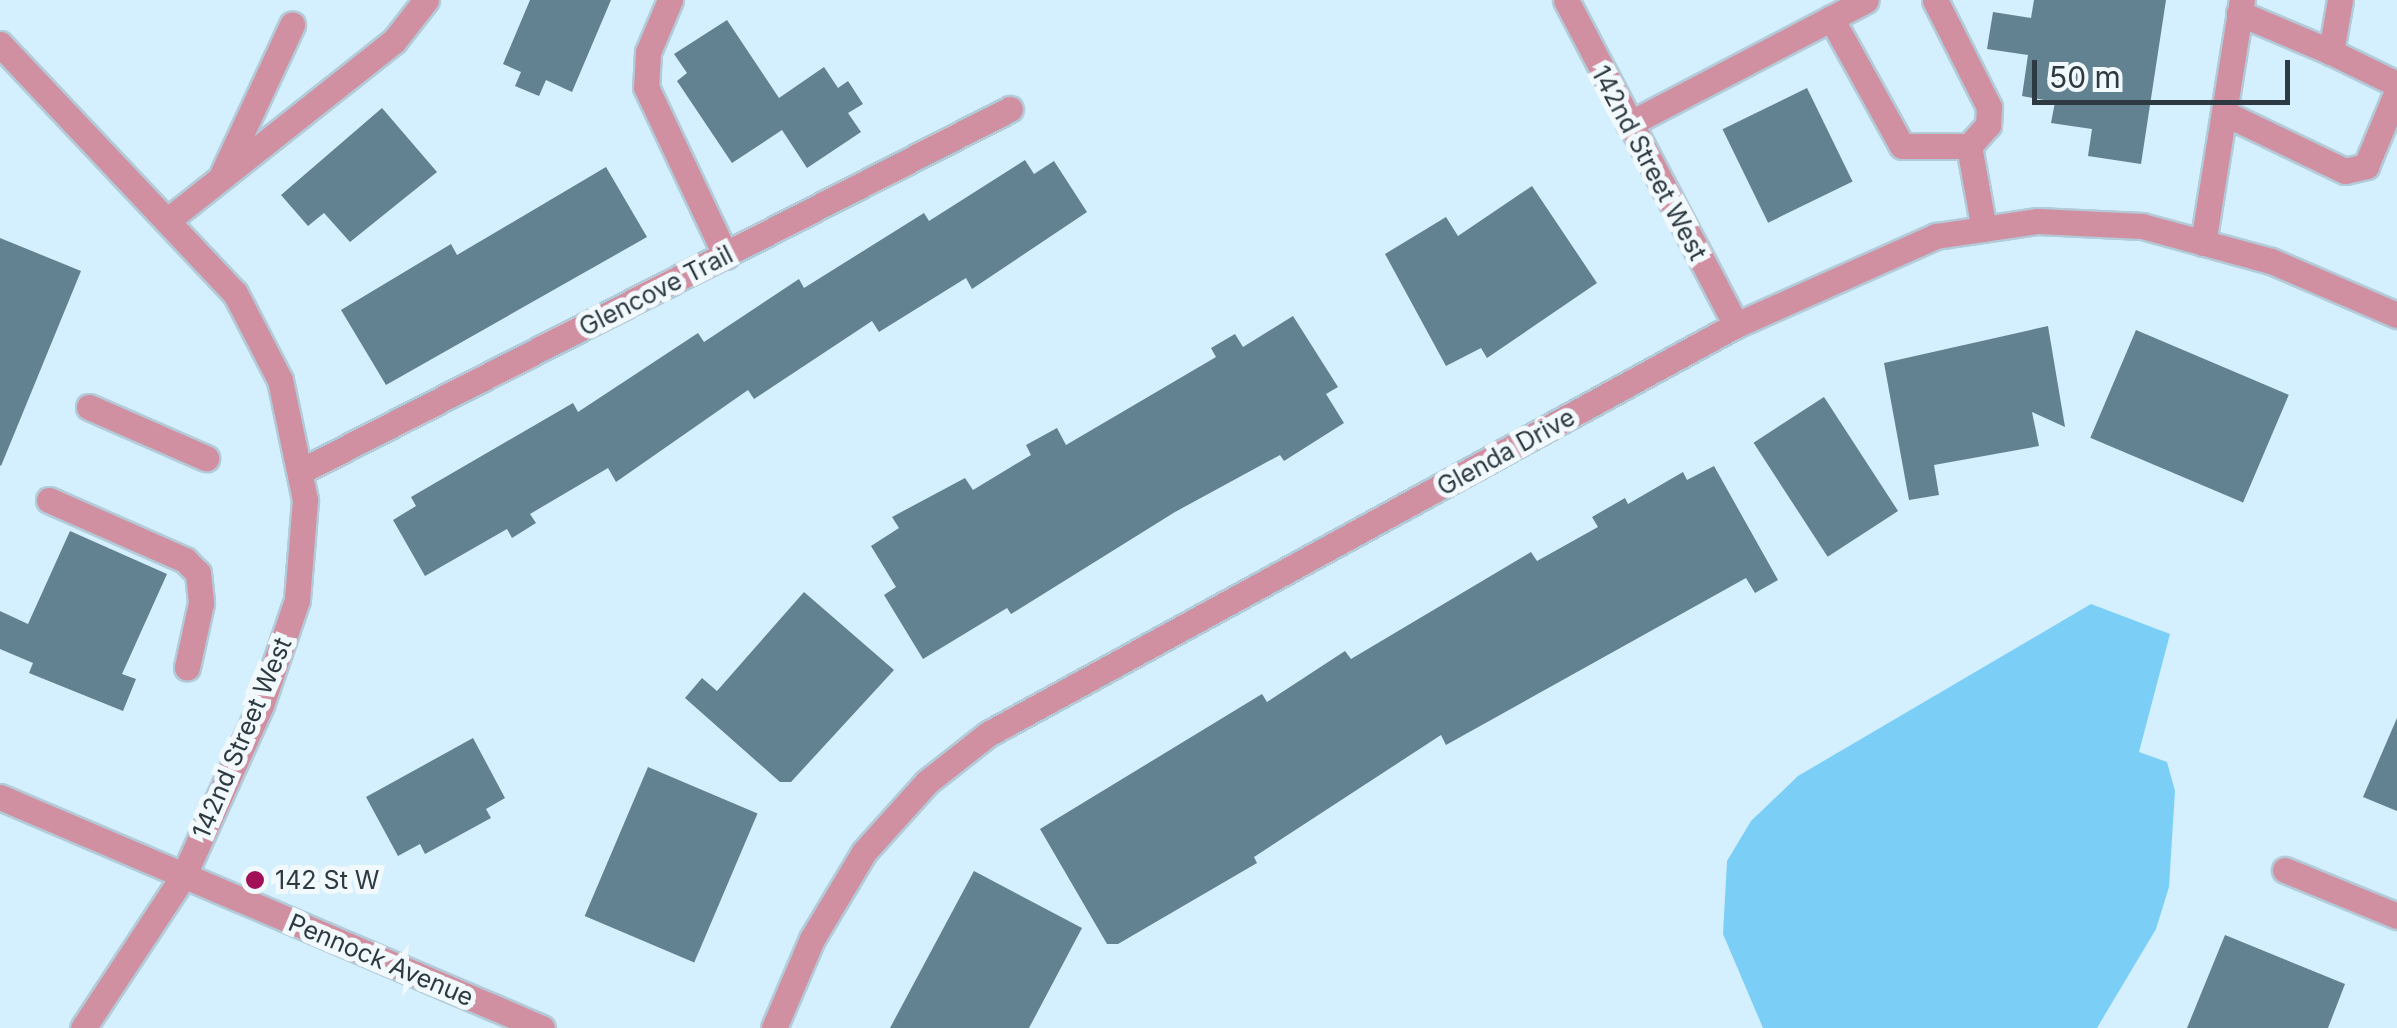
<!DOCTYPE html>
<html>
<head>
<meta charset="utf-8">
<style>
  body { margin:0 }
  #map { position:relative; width:2397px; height:1028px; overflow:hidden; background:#d4effe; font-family:Inter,sans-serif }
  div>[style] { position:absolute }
  .water>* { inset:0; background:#7bcff7 }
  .building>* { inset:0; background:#628191; transform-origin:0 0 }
  .roads { filter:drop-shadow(2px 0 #b3cbd8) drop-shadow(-2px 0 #b3cbd8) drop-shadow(0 2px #b3cbd8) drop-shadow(0 -2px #b3cbd8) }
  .minor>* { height:25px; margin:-12.5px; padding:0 12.5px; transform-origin:12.5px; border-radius:12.5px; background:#d18fa2 }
  .dots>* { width:28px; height:28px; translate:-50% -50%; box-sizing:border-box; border:5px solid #f2f9fc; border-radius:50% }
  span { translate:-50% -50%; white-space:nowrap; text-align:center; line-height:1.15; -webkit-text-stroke:10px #f2f9fc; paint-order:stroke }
  .street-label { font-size:25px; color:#2d3a41 }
  .poi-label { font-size:25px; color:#2d3a41 }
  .left { translate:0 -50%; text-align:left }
  .scale { position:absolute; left:2032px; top:60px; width:258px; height:45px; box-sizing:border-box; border:5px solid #2d3a41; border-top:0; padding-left:12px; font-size:30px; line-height:35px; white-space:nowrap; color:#2d3a41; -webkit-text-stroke:8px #f2f9fc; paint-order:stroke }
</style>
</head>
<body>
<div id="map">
  <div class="water">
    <i style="clip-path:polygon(2091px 604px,2170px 634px,2139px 752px,2167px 762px,2175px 791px,2169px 887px,2156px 929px,2097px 1028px,1763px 1028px,1723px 934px,1727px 861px,1751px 821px,1798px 776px)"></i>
  </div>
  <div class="building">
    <i style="clip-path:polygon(530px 0,611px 0,572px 92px,546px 80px,539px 96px,515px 86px,521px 72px,503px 64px)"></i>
    <i style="clip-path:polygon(2034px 0,2166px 0,2141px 164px,2088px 156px,2092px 129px,2051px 123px,2055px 102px,2022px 96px,2028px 55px,1987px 49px,1993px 12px,2031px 18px)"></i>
    <i style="clip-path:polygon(727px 20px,779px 98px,824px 67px,838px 88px,848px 81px,863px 104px,848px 113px,861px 132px,807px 168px,782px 130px,732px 163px,677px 81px,687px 73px,674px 54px)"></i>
    <i style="left:1807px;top:88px;width:104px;height:94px;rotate:64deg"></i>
    <i style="clip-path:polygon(382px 108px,437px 172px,350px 242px,324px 213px,308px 226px,281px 195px)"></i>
    <i style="clip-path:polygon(1025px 160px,1034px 174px,1054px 161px,1087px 212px,972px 289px,966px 278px,879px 332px,872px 321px,754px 399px,748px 390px,616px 482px,608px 468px,530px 514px,536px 523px,512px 538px,507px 529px,425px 576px,393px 520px,416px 506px,411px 497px,573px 403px,578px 412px,698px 333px,704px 342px,799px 279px,804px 288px,924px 213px,929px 221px)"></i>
    <i style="clip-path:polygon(606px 167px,647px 237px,386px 385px,341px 310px,451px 244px,457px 255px)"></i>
    <i style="clip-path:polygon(1532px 186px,1597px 283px,1487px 358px,1481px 348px,1446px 366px,1385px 254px,1446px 217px,1458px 236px)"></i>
    <i style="clip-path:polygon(0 238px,81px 271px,1px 466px,0 465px)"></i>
    <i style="clip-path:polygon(1293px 316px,1338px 387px,1326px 394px,1344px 423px,1284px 461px,1280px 455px,1175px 512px,1011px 614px,1007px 608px,923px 659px,884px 595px,896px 587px,871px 546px,899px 528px,892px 517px,965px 478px,973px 490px,1031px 455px,1026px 445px,1057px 428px,1066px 445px,1216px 357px,1211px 348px,1235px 334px,1243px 347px)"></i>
    <i style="clip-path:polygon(2048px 326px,2065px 427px,2032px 412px,2039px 446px,1934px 465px,1939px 495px,1909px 500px,1884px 363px)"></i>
    <i style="left:2136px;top:330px;width:166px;height:117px;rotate:23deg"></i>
    <i style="left:1824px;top:397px;width:136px;height:84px;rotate:57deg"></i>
    <i style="clip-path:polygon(1714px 466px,1778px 580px,1755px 593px,1746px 578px,1446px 745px,1441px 735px,1254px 857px,1257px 863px,1118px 944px,1107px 944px,1040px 829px,1262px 694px,1267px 702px,1345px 651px,1351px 659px,1531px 552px,1537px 561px,1598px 527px,1592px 517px,1625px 498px,1628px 504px,1683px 472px,1687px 480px)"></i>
    <i style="clip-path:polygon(70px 531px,167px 574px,122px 674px,136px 679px,123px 711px,29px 673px,33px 663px,0 649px,0 611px,28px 624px)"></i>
    <i style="clip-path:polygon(804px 592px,894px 670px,791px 782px,780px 782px,685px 698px,702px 678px,717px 691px)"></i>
    <i style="clip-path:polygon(2397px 718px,2397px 811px,2363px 797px)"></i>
    <i style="clip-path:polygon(473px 738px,505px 798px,486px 809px,491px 818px,425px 854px,420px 844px,398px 856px,366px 797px)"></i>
    <i style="left:648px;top:767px;width:119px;height:162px;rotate:23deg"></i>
    <i style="clip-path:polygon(974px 871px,1082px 928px,1029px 1028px,890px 1028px)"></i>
    <i style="clip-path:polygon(2225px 935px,2345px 984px,2328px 1028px,2187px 1028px)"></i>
  </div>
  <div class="roads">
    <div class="minor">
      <i style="left:670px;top:0;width:56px;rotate:112.9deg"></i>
      <i style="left:648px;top:52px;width:35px;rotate:93deg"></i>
      <i style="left:646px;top:87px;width:187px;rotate:64.7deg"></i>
      <i style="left:1566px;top:0;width:367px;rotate:62.4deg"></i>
      <i style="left:1935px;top:0;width:120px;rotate:63.2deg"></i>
      <i style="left:1989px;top:107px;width:18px;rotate:93deg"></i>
      <i style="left:1988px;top:125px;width:28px;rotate:132deg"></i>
      <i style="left:1969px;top:146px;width:84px;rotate:79.8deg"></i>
      <i style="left:2340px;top:0;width:53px;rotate:99.8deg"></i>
      <i style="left:2331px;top:52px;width:73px;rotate:25.9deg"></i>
      <i style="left:2239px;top:13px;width:100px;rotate:23deg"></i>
      <i style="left:1831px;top:18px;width:146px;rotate:61deg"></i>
      <i style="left:1902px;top:146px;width:67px"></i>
      <i style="left:0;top:44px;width:342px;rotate:46.7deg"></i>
      <i style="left:235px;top:293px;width:98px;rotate:62.7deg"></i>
      <i style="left:280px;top:380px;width:123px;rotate:78.2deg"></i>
      <i style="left:305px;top:500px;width:100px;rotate:94.6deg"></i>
      <i style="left:297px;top:600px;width:111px;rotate:108.9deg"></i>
      <i style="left:261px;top:705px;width:187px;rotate:114.4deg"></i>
      <i style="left:184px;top:875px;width:183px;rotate:123.4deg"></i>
      <i style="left:2224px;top:113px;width:134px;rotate:25.6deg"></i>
      <i style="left:2345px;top:171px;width:22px;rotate:-13deg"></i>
      <i style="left:2366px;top:166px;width:81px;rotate:-67.5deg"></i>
      <i style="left:1629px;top:124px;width:267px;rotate:-27.6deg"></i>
      <i style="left:222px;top:175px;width:166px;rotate:-65deg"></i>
      <i style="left:168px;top:220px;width:288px;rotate:-38.4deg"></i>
      <i style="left:394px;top:41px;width:52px;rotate:-52deg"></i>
      <i style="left:2203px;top:243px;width:246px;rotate:-80.9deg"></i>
      <i style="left:89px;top:407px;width:128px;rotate:23.6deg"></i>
      <i style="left:301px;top:471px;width:796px;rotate:-27.05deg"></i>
      <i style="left:49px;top:500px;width:149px;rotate:23.8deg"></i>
      <i style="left:185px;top:560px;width:18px;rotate:45deg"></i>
      <i style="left:198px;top:573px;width:30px;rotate:84deg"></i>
      <i style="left:201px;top:603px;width:66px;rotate:102.3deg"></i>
      <i style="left:0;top:797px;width:589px;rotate:23.08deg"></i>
      <i style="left:2285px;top:870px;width:121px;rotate:22.3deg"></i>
      <i style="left:774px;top:1028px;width:97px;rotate:-66.9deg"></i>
      <i style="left:812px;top:939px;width:101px;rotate:-59.1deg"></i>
      <i style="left:864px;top:852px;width:94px;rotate:-48deg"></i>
      <i style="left:927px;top:782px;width:78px;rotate:-38.2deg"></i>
      <i style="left:988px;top:734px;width:853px;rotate:-28.67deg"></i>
      <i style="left:1736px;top:325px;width:219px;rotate:-24deg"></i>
      <i style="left:1936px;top:236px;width:103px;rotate:-8.4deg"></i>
      <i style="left:2038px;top:221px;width:104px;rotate:2.8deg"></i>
      <i style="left:2142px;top:226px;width:134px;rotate:15.2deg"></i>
      <i style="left:2271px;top:261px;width:137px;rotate:23.2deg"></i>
    </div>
  </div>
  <div class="dots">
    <i style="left:255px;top:880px;background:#a21055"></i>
  </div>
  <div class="street-label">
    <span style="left:1649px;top:163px;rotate:62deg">142nd Street West</span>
    <span style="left:656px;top:291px;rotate:-27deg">Glencove Trail</span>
    <span style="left:1506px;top:452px;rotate:-29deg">Glenda Drive</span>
    <span style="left:242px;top:738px;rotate:-67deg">142nd Street West</span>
    <span style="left:381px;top:960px;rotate:23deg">Pennock Avenue</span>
  </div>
  <div class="poi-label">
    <span class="left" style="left:275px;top:880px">142 St W</span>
  </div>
  <div class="scale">50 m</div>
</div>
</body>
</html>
